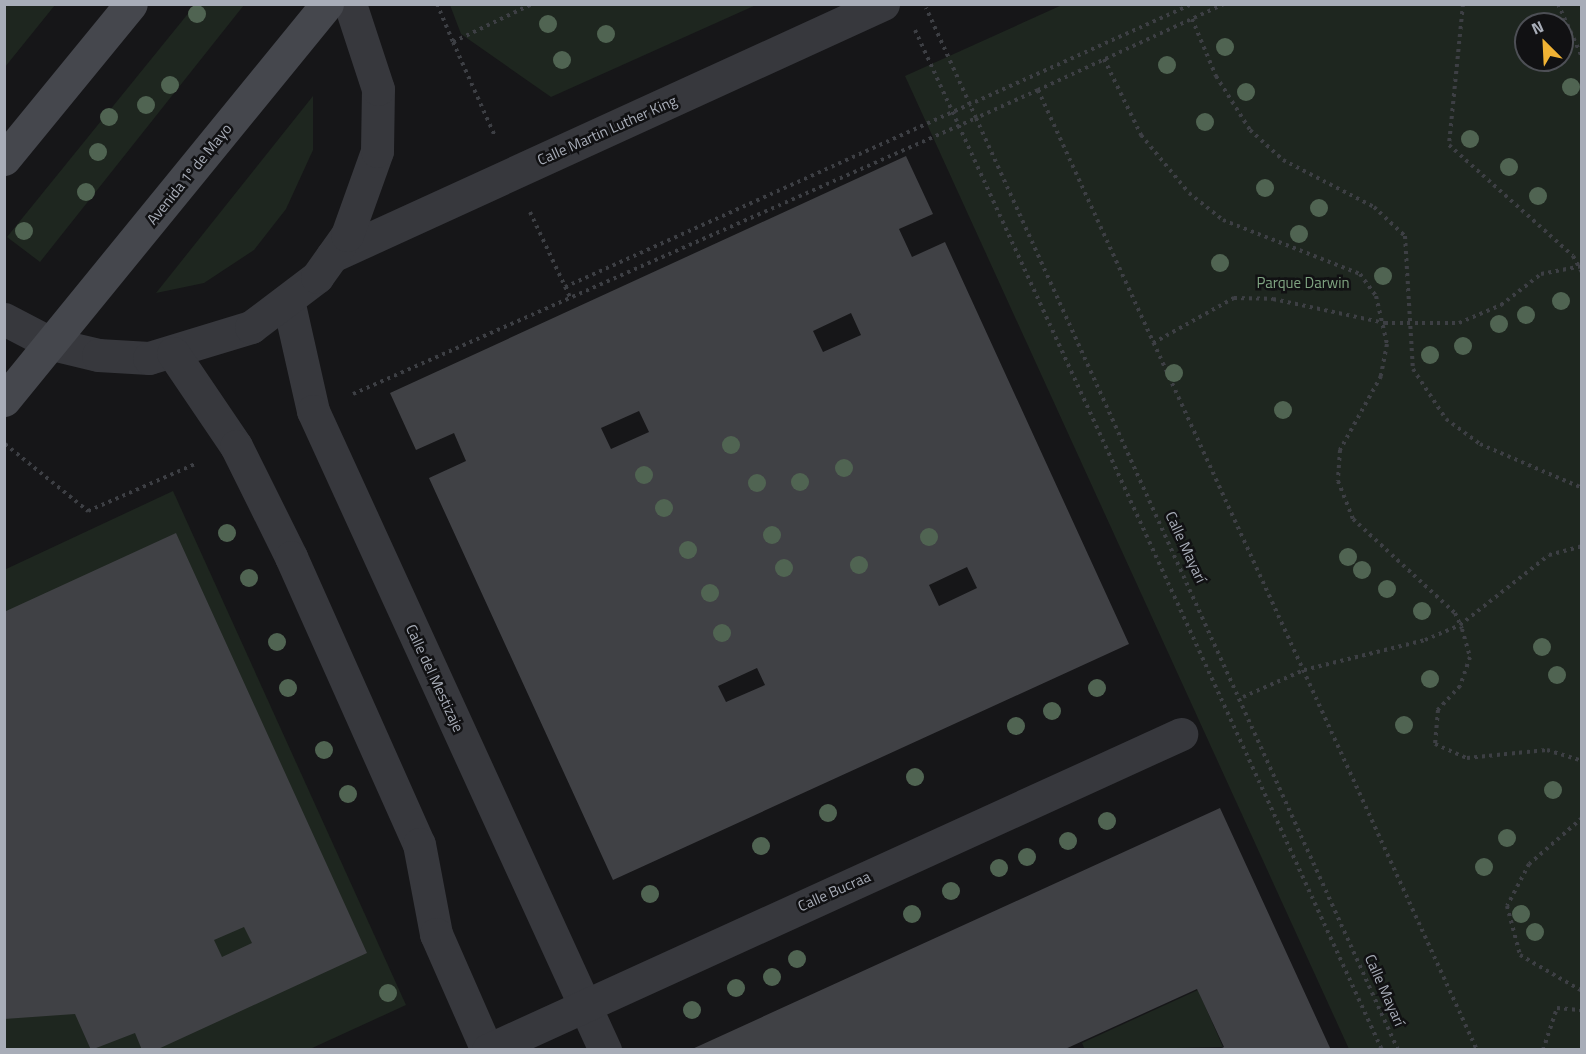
<!DOCTYPE html>
<html>
<head>
<meta charset="utf-8">
<style>
  body { margin:0 }
  #map { position:relative; width:1586px; height:1054px; overflow:hidden; background:#161618; font-family:"Titillium Web",sans-serif }
  div>[style] { position:absolute }
  .green>* { inset:0; background:#1e261f }
  .building>* { inset:0; background:#404145 }
  .path>* { height:4px; margin-top:-2px; transform-origin:0; background:repeating-linear-gradient(90deg,#3d3f44 0 3px,transparent 0 7.5px) }
  .street>* { height:33px; margin:-16.5px; padding:0 16.5px; transform-origin:16.5px; border-radius:16.5px; background:#37383d }
  .secondary>* { height:33px; margin:-16.5px; padding:0 16.5px; transform-origin:16.5px; border-radius:16.5px; background:#45474d }
  .trees>* { width:18px; height:18px; margin:-9px; border-radius:50%; background:#506452 }
  span { translate:-50% -50%; white-space:nowrap; text-align:center; line-height:1.15; -webkit-text-stroke:5px #111113; paint-order:stroke }
  .street-label { font-size:15px; color:#a8adb8 }
  .park-label { font-size:15px; color:#7fa381 }
  .frame { position:absolute; inset:0; border:6px solid #a8adb8; pointer-events:none }
  .north { position:absolute; left:1514px; top:12px; width:60px; height:60px; box-sizing:border-box; background:#111113; border:2px solid #4d4f55; border-radius:50%; rotate:336deg; font-size:16px; font-weight:700; line-height:24px; text-align:center; color:#a8adb8 }
  .north::after { content:''; display:block; margin:auto; width:21px; height:27px; background:#f1b334; clip-path:polygon(50% 0,100% 100%,50% 72%,0 100%) }
</style>
</head>
<body>
<div id="map">
  <div class="green">
    <i style="clip-path:polygon(5px 4px,55px 5px,5px 67px,4px 5px)"></i>
    <i style="clip-path:polygon(195px 5px,244px 5px,40px 262px,7px 237px)"></i>
    <i style="clip-path:polygon(450px 5px,450px 4px,756px 5px,551px 97px,461px 34px)"></i>
    <i style="clip-path:polygon(evenodd,1062px 5px,1581px 5px,1581px 1049px,1349px 1049px,905px 76px,1062px 5px,1526px 24px,1562px 24px,1562px 60px,1526px 60px,1526px 24px)"></i>
    <i style="clip-path:polygon(313px 96px,313px 150px,286px 209px,254px 250px,204px 283px,156px 293px)"></i>
    <i style="clip-path:polygon(173px 491px,406px 1005px,310px 1049px,5px 1049px,4px 570px)"></i>
    <i style="clip-path:polygon(1198px 990px,1223px 1047px,1085px 1050px,1082px 1043px)"></i>
  </div>
  <div class="building">
    <i style="clip-path:polygon(evenodd,906px 156px,933px 214px,899px 229px,912px 257px,945px 242px,1129px 644px,613px 880px,429px 478px,466px 461px,454px 433px,416px 450px,390px 393px,906px 156px,851px 313px,861px 335px,823px 352px,813px 331px,851px 313px,906px 156px,639px 411px,649px 432px,611px 449px,601px 428px,639px 411px,906px 156px,967px 567px,977px 588px,939px 606px,929px 585px,967px 567px,906px 156px,757px 668px,765px 685px,726px 702px,718px 686px,757px 668px)"></i>
    <i style="clip-path:polygon(evenodd,176px 533px,367px 953px,156px 1050px,142px 1050px,135px 1033px,91px 1050px,75px 1014px,4px 1019px,4px 612px,176px 533px,244px 927px,252px 943px,222px 957px,214px 940px,244px 927px)"></i>
    <i style="clip-path:polygon(1220px 808px,1331px 1050px,1218px 1050px,1224px 1047px,1197px 989px,1063px 1050px,690px 1050px)"></i>
  </div>
  <div class="path">
    <i style="left:437px;top:4px;width:41px;rotate:67.2deg"></i>
    <i style="left:453px;top:42px;width:88px;rotate:-25.7deg"></i>
    <i style="left:1224px;top:4px;width:205px;rotate:155.2deg"></i>
    <i style="left:1038px;top:90px;width:1056px;rotate:65.43deg"></i>
    <i style="left:1463px;top:4px;width:142px;rotate:95.7deg"></i>
    <i style="left:1449px;top:145px;width:166px;rotate:41.8deg"></i>
    <i style="left:1573px;top:256px;width:18px;rotate:61deg"></i>
    <i style="left:1558px;top:4px;width:58px;rotate:65.6deg"></i>
    <i style="left:1192px;top:19px;width:62px;rotate:67.2deg"></i>
    <i style="left:1216px;top:76px;width:64px;rotate:57.8deg"></i>
    <i style="left:1250px;top:130px;width:45px;rotate:42.3deg"></i>
    <i style="left:1283px;top:160px;width:102px;rotate:27.3deg"></i>
    <i style="left:1374px;top:207px;width:42px;rotate:43.1deg"></i>
    <i style="left:1405px;top:236px;width:133px;rotate:86.6deg"></i>
    <i style="left:1413px;top:369px;width:60px;rotate:56.6deg"></i>
    <i style="left:1446px;top:419px;width:42px;rotate:36.3deg"></i>
    <i style="left:1480px;top:444px;width:111px;rotate:23.3deg"></i>
    <i style="left:915px;top:30px;width:1122px;rotate:65.4deg"></i>
    <i style="left:453px;top:42px;width:101px;rotate:66deg"></i>
    <i style="left:1104px;top:59px;width:85px;rotate:64deg"></i>
    <i style="left:1141px;top:135px;width:75px;rotate:50.4deg"></i>
    <i style="left:1189px;top:193px;width:43px;rotate:38.5deg"></i>
    <i style="left:1223px;top:220px;width:147px;rotate:21.5deg"></i>
    <i style="left:1360px;top:274px;width:27px;rotate:54deg"></i>
    <i style="left:1376px;top:296px;width:49px;rotate:77.1deg"></i>
    <i style="left:1387px;top:344px;width:33px;rotate:101deg"></i>
    <i style="left:1381px;top:376px;width:85px;rotate:119deg"></i>
    <i style="left:1340px;top:450px;width:31px;rotate:94deg"></i>
    <i style="left:1338px;top:481px;width:41px;rotate:68.5deg"></i>
    <i style="left:1353px;top:519px;width:139px;rotate:42.7deg"></i>
    <i style="left:1455px;top:613px;width:17px;rotate:66deg"></i>
    <i style="left:1462px;top:629px;width:29px;rotate:74deg"></i>
    <i style="left:1470px;top:657px;width:31px;rotate:109deg"></i>
    <i style="left:1460px;top:686px;width:33px;rotate:133deg"></i>
    <i style="left:1438px;top:710px;width:34px;rotate:95deg"></i>
    <i style="left:1435px;top:744px;width:35px;rotate:24deg"></i>
    <i style="left:1467px;top:758px;width:80px;rotate:-5.7deg"></i>
    <i style="left:1547px;top:750px;width:37px;rotate:17deg"></i>
    <i style="left:1038px;top:90px;width:68px;rotate:155.7deg"></i>
    <i style="left:976px;top:118px;width:1023px;rotate:65.64deg"></i>
    <i style="left:530px;top:212px;width:94px;rotate:64.8deg"></i>
    <i style="left:565px;top:287px;width:688px;rotate:-24.29deg"></i>
    <i style="left:1153px;top:343px;width:93px;rotate:-29.1deg"></i>
    <i style="left:1234px;top:298px;width:39px;rotate:1deg"></i>
    <i style="left:1273px;top:299px;width:115px;rotate:12.1deg"></i>
    <i style="left:1385px;top:323px;width:74px"></i>
    <i style="left:1459px;top:323px;width:46px;rotate:-23.2deg"></i>
    <i style="left:1501px;top:305px;width:51px;rotate:-37.8deg"></i>
    <i style="left:1541px;top:274px;width:42px;rotate:-11deg"></i>
    <i style="left:353px;top:394px;width:681px;rotate:-23.89deg"></i>
    <i style="left:976px;top:118px;width:121px;rotate:-114.4deg"></i>
    <i style="left:5px;top:444px;width:107px;rotate:38.9deg"></i>
    <i style="left:88px;top:511px;width:117px;rotate:-23.7deg"></i>
    <i style="left:1582px;top:612px;width:42px;rotate:90deg"></i>
    <i style="left:1243px;top:697px;width:67px;rotate:-23.9deg"></i>
    <i style="left:1304px;top:670px;width:125px;rotate:-13.9deg"></i>
    <i style="left:1425px;top:640px;width:38px;rotate:-23deg"></i>
    <i style="left:1460px;top:625px;width:113px;rotate:-38.2deg"></i>
    <i style="left:1549px;top:555px;width:34px;rotate:-15deg"></i>
    <i style="left:1582px;top:818px;width:70px;rotate:139deg"></i>
    <i style="left:1529px;top:864px;width:47px;rotate:117.6deg"></i>
    <i style="left:1507px;top:906px;width:51px;rotate:75.1deg"></i>
    <i style="left:1520px;top:955px;width:72px;rotate:30.1deg"></i>
    <i style="left:1543px;top:1050px;width:44px;rotate:-71.6deg"></i>
    <i style="left:1557px;top:1008px;width:25px;rotate:5deg"></i>
  </div>
  <div class="street">
    <i style="left:332px;top:256px;width:606px;rotate:-24.58deg"></i>
    <i style="left:288px;top:300px;width:114px;rotate:77.3deg"></i>
    <i style="left:313px;top:411px;width:703px;rotate:65.44deg"></i>
    <i style="left:4px;top:319px;width:54px;rotate:27.5deg"></i>
    <i style="left:52px;top:344px;width:47px;rotate:13.4deg"></i>
    <i style="left:98px;top:355px;width:51px;rotate:3.4deg"></i>
    <i style="left:149px;top:358px;width:107px;rotate:-16.9deg"></i>
    <i style="left:251px;top:327px;width:83px;rotate:-37.1deg"></i>
    <i style="left:317px;top:277px;width:52px;rotate:-54.5deg"></i>
    <i style="left:347px;top:235px;width:89px;rotate:-70.3deg"></i>
    <i style="left:377px;top:151px;width:62px;rotate:-89.1deg"></i>
    <i style="left:378px;top:89px;width:89px;rotate:-108.2deg"></i>
    <i style="left:173px;top:353px;width:112px;rotate:55.9deg"></i>
    <i style="left:236px;top:446px;width:124px;rotate:63.6deg"></i>
    <i style="left:291px;top:557px;width:314px;rotate:66deg"></i>
    <i style="left:419px;top:844px;width:92px;rotate:79.3deg"></i>
    <i style="left:436px;top:934px;width:127px;rotate:66.3deg"></i>
    <i style="left:488px;top:1050px;width:762px;rotate:-24.51deg"></i>
  </div>
  <div class="secondary">
    <i style="left:4px;top:159px;width:200px;rotate:-50.7deg"></i>
    <i style="left:4px;top:400px;width:511px;rotate:-50.8deg"></i>
  </div>
  <div class="trees">
    <i style="left:197px;top:14px"></i>
    <i style="left:548px;top:24px"></i>
    <i style="left:606px;top:34px"></i>
    <i style="left:1225px;top:47px"></i>
    <i style="left:562px;top:60px"></i>
    <i style="left:1167px;top:65px"></i>
    <i style="left:170px;top:85px"></i>
    <i style="left:1571px;top:87px"></i>
    <i style="left:1246px;top:92px"></i>
    <i style="left:146px;top:105px"></i>
    <i style="left:109px;top:117px"></i>
    <i style="left:1205px;top:122px"></i>
    <i style="left:1470px;top:139px"></i>
    <i style="left:98px;top:152px"></i>
    <i style="left:1509px;top:167px"></i>
    <i style="left:1265px;top:188px"></i>
    <i style="left:86px;top:192px"></i>
    <i style="left:1538px;top:196px"></i>
    <i style="left:1319px;top:208px"></i>
    <i style="left:24px;top:231px"></i>
    <i style="left:1299px;top:234px"></i>
    <i style="left:1220px;top:263px"></i>
    <i style="left:1383px;top:276px"></i>
    <i style="left:1561px;top:301px"></i>
    <i style="left:1526px;top:315px"></i>
    <i style="left:1499px;top:324px"></i>
    <i style="left:1463px;top:346px"></i>
    <i style="left:1430px;top:355px"></i>
    <i style="left:1174px;top:373px"></i>
    <i style="left:1283px;top:410px"></i>
    <i style="left:731px;top:445px"></i>
    <i style="left:844px;top:468px"></i>
    <i style="left:644px;top:475px"></i>
    <i style="left:800px;top:482px"></i>
    <i style="left:757px;top:483px"></i>
    <i style="left:664px;top:508px"></i>
    <i style="left:227px;top:533px"></i>
    <i style="left:772px;top:535px"></i>
    <i style="left:929px;top:537px"></i>
    <i style="left:688px;top:550px"></i>
    <i style="left:1348px;top:557px"></i>
    <i style="left:859px;top:565px"></i>
    <i style="left:784px;top:568px"></i>
    <i style="left:1362px;top:570px"></i>
    <i style="left:249px;top:578px"></i>
    <i style="left:1387px;top:589px"></i>
    <i style="left:710px;top:593px"></i>
    <i style="left:1422px;top:611px"></i>
    <i style="left:722px;top:633px"></i>
    <i style="left:277px;top:642px"></i>
    <i style="left:1542px;top:647px"></i>
    <i style="left:1557px;top:675px"></i>
    <i style="left:1430px;top:679px"></i>
    <i style="left:288px;top:688px"></i>
    <i style="left:1097px;top:688px"></i>
    <i style="left:1052px;top:711px"></i>
    <i style="left:1404px;top:725px"></i>
    <i style="left:1016px;top:726px"></i>
    <i style="left:324px;top:750px"></i>
    <i style="left:915px;top:777px"></i>
    <i style="left:1553px;top:790px"></i>
    <i style="left:348px;top:794px"></i>
    <i style="left:828px;top:813px"></i>
    <i style="left:1107px;top:821px"></i>
    <i style="left:1507px;top:838px"></i>
    <i style="left:1068px;top:841px"></i>
    <i style="left:761px;top:846px"></i>
    <i style="left:1027px;top:857px"></i>
    <i style="left:1484px;top:867px"></i>
    <i style="left:999px;top:868px"></i>
    <i style="left:951px;top:891px"></i>
    <i style="left:650px;top:894px"></i>
    <i style="left:912px;top:914px"></i>
    <i style="left:1521px;top:914px"></i>
    <i style="left:1535px;top:932px"></i>
    <i style="left:797px;top:959px"></i>
    <i style="left:772px;top:977px"></i>
    <i style="left:736px;top:988px"></i>
    <i style="left:388px;top:993px"></i>
    <i style="left:692px;top:1010px"></i>
  </div>
  <div class="street-label">
    <span style="left:607px;top:130px;rotate:-24deg">Calle Martin Luther King</span>
    <span style="left:189px;top:174px;rotate:-51deg">Avenida 1º de Mayo</span>
    <span style="left:1186px;top:547px;rotate:65deg">Calle Mayarí</span>
    <span style="left:435px;top:678px;rotate:65deg">Calle del Mestizaje</span>
    <span style="left:834px;top:891px;rotate:-24deg">Calle Bucraa</span>
    <span style="left:1385px;top:990px;rotate:66deg">Calle Mayarí</span>
  </div>
  <div class="park-label">
    <span style="left:1303px;top:283px">Parque Darwin</span>
  </div>
  <div class="frame"></div>
  <div class="north">N</div>
</div>
</body>
</html>
